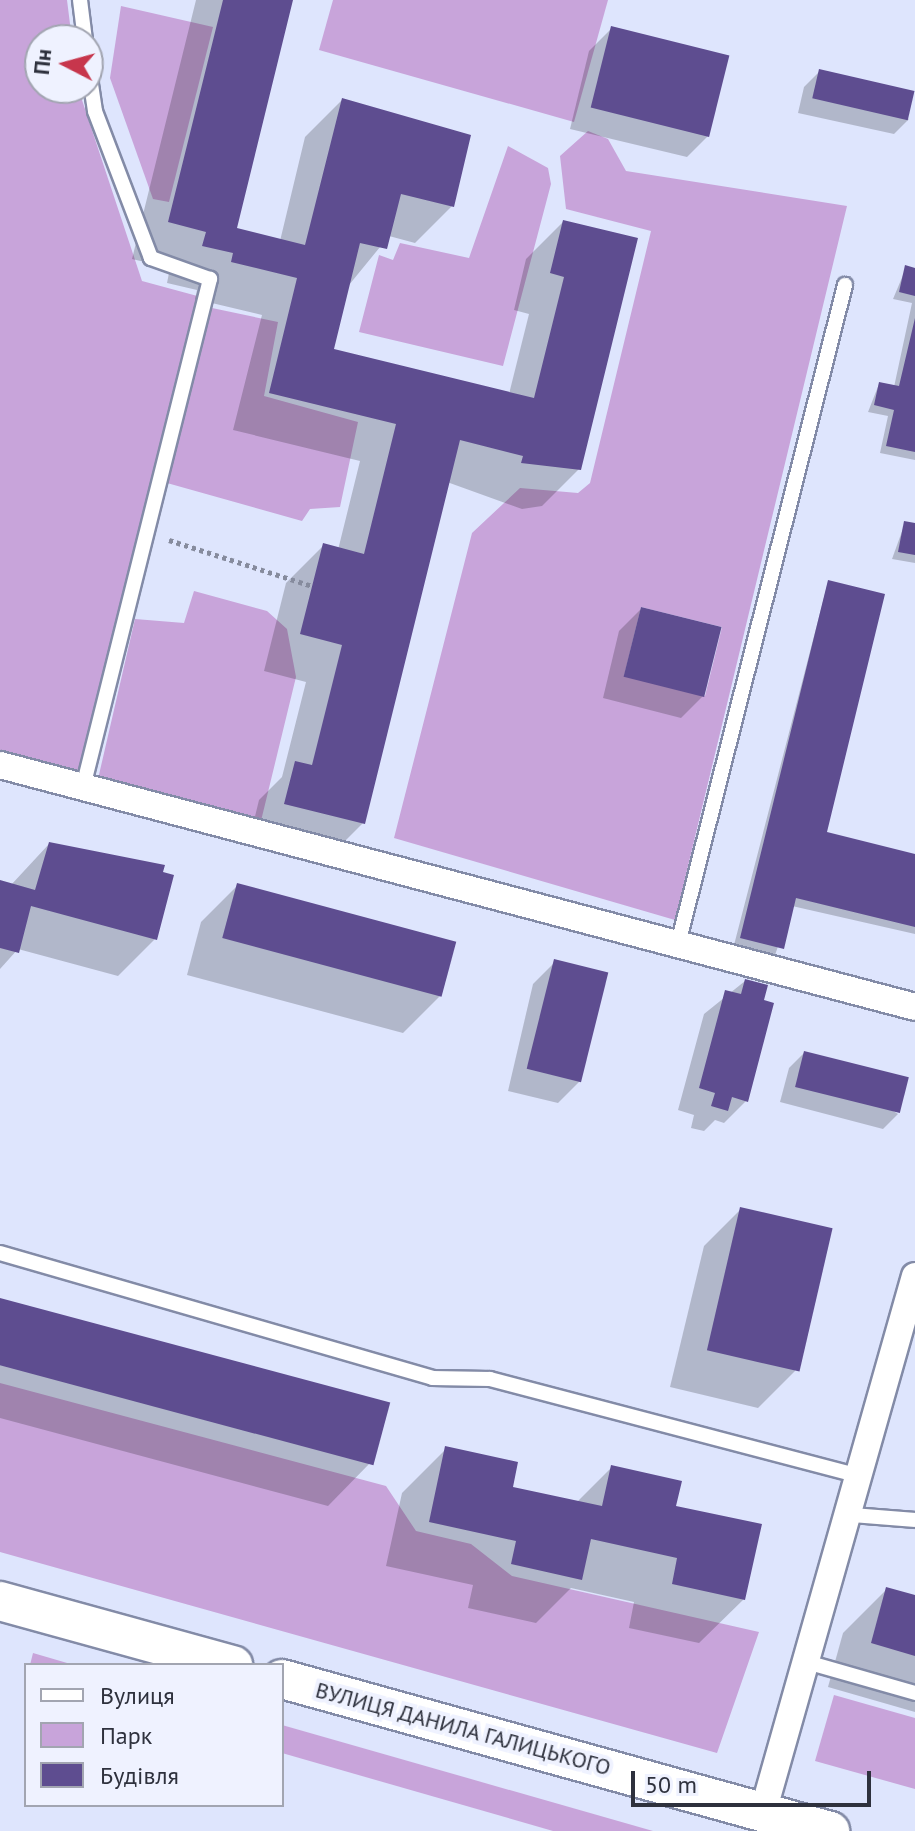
<!DOCTYPE html>
<html>
<head>
<meta charset="utf-8">
<style>
  body { margin:0 }
  #map { position:relative; width:915px; height:1831px; overflow:hidden; background:#dee5fd; font-family:"PT Sans",sans-serif }
  div>[style] { position:absolute }
  .green>* { inset:0; background:#c8a4da }
  .shadow>* { inset:0; background:#0003 }
  .building>* { inset:0; background:#5e4d90; transform-origin:0 0 }
  .path>* { height:5px; margin-top:-2.5px; transform-origin:0; background:repeating-linear-gradient(90deg,#868b9d 0 4px,transparent 0 8px) }
  .roads { filter:drop-shadow(2px 0 #838ba7) drop-shadow(-2px 0 #838ba7) drop-shadow(0 2px #838ba7) drop-shadow(0 -2px #838ba7) }
  .service>* { height:14px; margin:-7px; padding:0 7px; transform-origin:7px; border-radius:7px; background:#fff }
  .minor>* { height:26px; margin:-13px; padding:0 13px; transform-origin:13px; border-radius:13px; background:#fff }
  .secondary>* { height:38px; margin:-19px; padding:0 19px; transform-origin:19px; border-radius:19px; background:#fff }
  span { translate:-50% -50%; white-space:nowrap; text-align:center; line-height:1.15; -webkit-text-stroke:8px #eff2ff; paint-order:stroke }
  .street-label { font-size:22px; color:#2e313d }
  .legend { position:absolute; left:24px; top:1663px; width:260px; height:144px; box-sizing:border-box; background:#eff2ff; border:2px solid #a2a5b1; margin:0; padding:10px 14px; list-style:none; font-size:24px; color:#2e313d }
  .legend li { display:flex; align-items:center; gap:16px; height:40px }
  .legend b { width:40px; border:2px solid #a2a5b1 }
  .north { position:absolute; left:24px; top:24px; width:80px; height:80px; box-sizing:border-box; background:#eff2ff; border:2px solid #a2a5b1; border-radius:50%; rotate:276deg; font-size:22px; font-weight:700; line-height:32px; text-align:center; color:#2e313d }
  .north::after { content:''; display:block; margin:auto; width:28px; height:36px; background:#c7364c; clip-path:polygon(50% 0,100% 100%,50% 72%,0 100%) }
  .scale { position:absolute; left:631px; top:1771px; width:240px; height:36px; box-sizing:border-box; border:4px solid #2e313d; border-top:0; padding-left:10px; font-size:24px; line-height:28px; white-space:nowrap; color:#2e313d; -webkit-text-stroke:6px #eff2ff; paint-order:stroke }
</style>
</head>
<body>
<div id="map">
  <div class="green">
    <i style="clip-path:polygon(0 0,67px 0,72px 40px,40px 40px,40px 88px,78px 88px,142px 281px,201px 297px,79px 776px,0 755px)"></i>
    <i style="clip-path:polygon(333px 0,608px 0,574px 122px,319px 50px)"></i>
    <i style="clip-path:polygon(121px 6px,213px 27px,169px 202px,153px 199px,110px 78px)"></i>
    <i style="clip-path:polygon(evenodd,588px 131px,608px 139px,626px 171px,847px 206px,675px 920px,394px 838px,472px 533px,520px 488px,578px 493px,590px 483px,651px 231px,566px 209px,560px 156px,588px 131px,641px 607px,722px 627px,705px 696px,624px 676px,641px 607px)"></i>
    <i style="clip-path:polygon(508px 146px,548px 168px,551px 184px,503px 366px,359px 332px,379px 255px,393px 260px,400px 243px,469px 258px)"></i>
    <i style="clip-path:polygon(212px 308px,278px 322px,264px 396px,358px 422px,340px 507px,310px 509px,302px 521px,167px 483px)"></i>
    <i style="clip-path:polygon(194px 591px,267px 611px,287px 629px,296px 677px,260px 825px,98px 779px,135px 619px,184px 623px)"></i>
    <i style="clip-path:polygon(0 1383px,386px 1486px,416px 1531px,471px 1544px,512px 1576px,759px 1632px,717px 1753px,0 1552px)"></i>
    <i style="clip-path:polygon(33px 1653px,74px 1665px,30px 1665px)"></i>
    <i style="clip-path:polygon(834px 1695px,915px 1718px,915px 1789px,815px 1761px)"></i>
    <i style="clip-path:polygon(282px 1725px,653px 1831px,553px 1831px,282px 1753px)"></i>
  </div>
  <div class="shadow">
    <i style="clip-path:polygon(196px 0,291px 0,235px 229px,280px 241px,305px 137px,342px 100px,452px 206px,415px 243px,389px 236px,349px 285px,332px 350px,509px 394px,529px 314px,514px 310px,526px 259px,563px 222px,579px 469px,542px 506px,522px 509px,447px 482px,363px 823px,326px 860px,249px 841px,259px 800px,282px 777px,306px 682px,264px 671px,286px 583px,323px 546px,338px 550px,360px 461px,233px 430px,262px 315px,195px 299px,197px 290px,167px 283px,170px 268px,132px 259px)"></i>
    <i style="clip-path:polygon(611px 29px,709px 135px,687px 157px,570px 129px,589px 51px)"></i>
    <i style="clip-path:polygon(819px 72px,909px 119px,894px 134px,798px 113px,804px 87px)"></i>
    <i style="clip-path:polygon(906px 268px,915px 270px,915px 460px,880px 453px,888px 416px,868px 412px,879px 384px,894px 387px,912px 303px,893px 299px)"></i>
    <i style="clip-path:polygon(905px 523px,915px 525px,915px 563px,892px 559px)"></i>
    <i style="clip-path:polygon(828px 582px,824px 834px,915px 856px,915px 934px,792px 906px,775px 955px,734px 945px)"></i>
    <i style="clip-path:polygon(641px 609px,703px 696px,681px 718px,603px 698px,619px 631px)"></i>
    <i style="clip-path:polygon(49px 844px,162px 867px,155px 939px,118px 976px,18px 949px,0 969px,0 882px,11px 885px)"></i>
    <i style="clip-path:polygon(238px 885px,440px 996px,403px 1033px,187px 975px,201px 922px)"></i>
    <i style="clip-path:polygon(555px 962px,580px 1081px,558px 1103px,508px 1091px,533px 984px)"></i>
    <i style="clip-path:polygon(745px 981px,746px 1101px,724px 1123px,715px 1120px,704px 1131px,691px 1128px,694px 1115px,678px 1110px,704px 1014px)"></i>
    <i style="clip-path:polygon(804px 1053px,898px 1114px,883px 1129px,780px 1102px,789px 1068px)"></i>
    <i style="clip-path:polygon(741px 1209px,795px 1371px,758px 1408px,670px 1387px,704px 1246px)"></i>
    <i style="clip-path:polygon(0 1301px,372px 1461px,328px 1506px,0 1418px)"></i>
    <i style="clip-path:polygon(446px 1449px,511px 1488px,577px 1502px,611px 1468px,674px 1507px,744px 1599px,699px 1643px,629px 1628px,634px 1602px,571px 1588px,536px 1623px,468px 1608px,473px 1585px,386px 1566px,402px 1493px)"></i>
    <i style="clip-path:polygon(887px 1589px,915px 1597px,915px 1712px,828px 1687px,843px 1633px)"></i>
  </div>
  <div class="building">
    <i style="clip-path:polygon(223px 0,293px 0,237px 228px,305px 245px,342px 98px,471px 135px,454px 207px,401px 194px,387px 249px,360px 243px,334px 349px,534px 398px,564px 277px,550px 273px,563px 220px,638px 238px,581px 470px,521px 463px,523px 456px,460px 440px,365px 824px,284px 804px,295px 761px,312px 765px,342px 645px,300px 634px,323px 543px,364px 554px,396px 424px,269px 393px,297px 278px,231px 262px,233px 253px,202px 246px,206px 232px,168px 222px)"></i>
    <i style="left:611px;top:26px;width:122px;height:84px;rotate:14deg"></i>
    <i style="left:819px;top:69px;width:98px;height:30px;rotate:13deg"></i>
    <i style="clip-path:polygon(905px 265px,915px 268px,915px 296px,899px 292px)"></i>
    <i style="clip-path:polygon(915px 318px,915px 452px,886px 446px,894px 410px,874px 405px,879px 382px,899px 386px)"></i>
    <i style="clip-path:polygon(904px 521px,915px 523px,915px 555px,898px 552px)"></i>
    <i style="clip-path:polygon(828px 580px,885px 594px,827px 832px,915px 854px,915px 927px,796px 898px,784px 949px,740px 938px)"></i>
    <i style="left:641px;top:607px;width:83px;height:72px;rotate:14deg"></i>
    <i style="clip-path:polygon(49px 842px,165px 865px,163px 872px,174px 875px,157px 940px,31px 906px,19px 953px,0 948px,0 880px,35px 890px)"></i>
    <i style="left:237px;top:883px;width:227px;height:57px;rotate:15deg"></i>
    <i style="left:554px;top:959px;width:56px;height:113px;rotate:14deg"></i>
    <i style="clip-path:polygon(745px 979px,768px 985px,764px 1000px,774px 1003px,748px 1102px,732px 1097px,728px 1111px,711px 1106px,715px 1093px,699px 1088px,725px 990px,741px 994px)"></i>
    <i style="left:804px;top:1051px;width:108px;height:37px;rotate:14deg"></i>
    <i style="left:740px;top:1207px;width:95px;height:147px;rotate:13deg"></i>
    <i style="left:0;top:1298px;width:404px;height:65px;rotate:15deg"></i>
    <i style="clip-path:polygon(445px 1446px,518px 1462px,513px 1487px,602px 1506px,611px 1465px,682px 1481px,676px 1506px,762px 1524px,745px 1600px,672px 1584px,677px 1558px,591px 1539px,582px 1580px,511px 1564px,516px 1541px,429px 1522px)"></i>
    <i style="clip-path:polygon(886px 1587px,915px 1595px,915px 1656px,871px 1643px)"></i>
  </div>
  <div class="path">
    <i style="left:169px;top:540px;width:150px;rotate:17.8deg"></i>
  </div>
  <div class="roads">
    <div class="service">
      <i style="left:80px;top:0;width:40px;rotate:82.9deg"></i>
      <i style="left:83px;top:787px;width:524px;rotate:-75.96deg"></i>
      <i style="left:210px;top:279px;width:63px;rotate:-160.4deg"></i>
      <i style="left:151px;top:258px;width:157px;rotate:-110.9deg"></i>
      <i style="left:95px;top:111px;width:48px;rotate:-98.5deg"></i>
      <i style="left:678px;top:944px;width:680px;rotate:-75.78deg"></i>
      <i style="left:0;top:1253px;width:450px;rotate:16.1deg"></i>
      <i style="left:432px;top:1378px;width:58px;rotate:1deg"></i>
      <i style="left:490px;top:1379px;width:383px;rotate:14.7deg"></i>
      <i style="left:853px;top:1515px;width:62px;rotate:4.6deg"></i>
      <i style="left:810px;top:1663px;width:109px;rotate:15.9deg"></i>
    </div>
    <div class="minor">
      <i style="left:0;top:765px;width:946px;rotate:14.81deg"></i>
      <i style="left:763px;top:1812px;width:557px;rotate:-74.17deg"></i>
    </div>
    <div class="secondary">
      <i style="left:0;top:1601px;width:242px;rotate:15.4deg"></i>
      <i style="left:282px;top:1679px;width:569px;rotate:15.5deg"></i>
    </div>
  </div>
  <div class="street-label">
    <span style="left:463px;top:1729px;rotate:15deg">ВУЛИЦЯ ДАНИЛА ГАЛИЦЬКОГО</span>
  </div>
  <ul class="legend">
  <li><b style="height:10px;background:#fff"></b>Вулиця</li>
  <li><b style="height:22px;background:#c8a4da"></b>Парк</li>
  <li><b style="height:22px;background:#5e4d90"></b>Будівля</li>
  </ul>
  <div class="north">Пн</div>
  <div class="scale">50 m</div>
</div>
</body>
</html>
